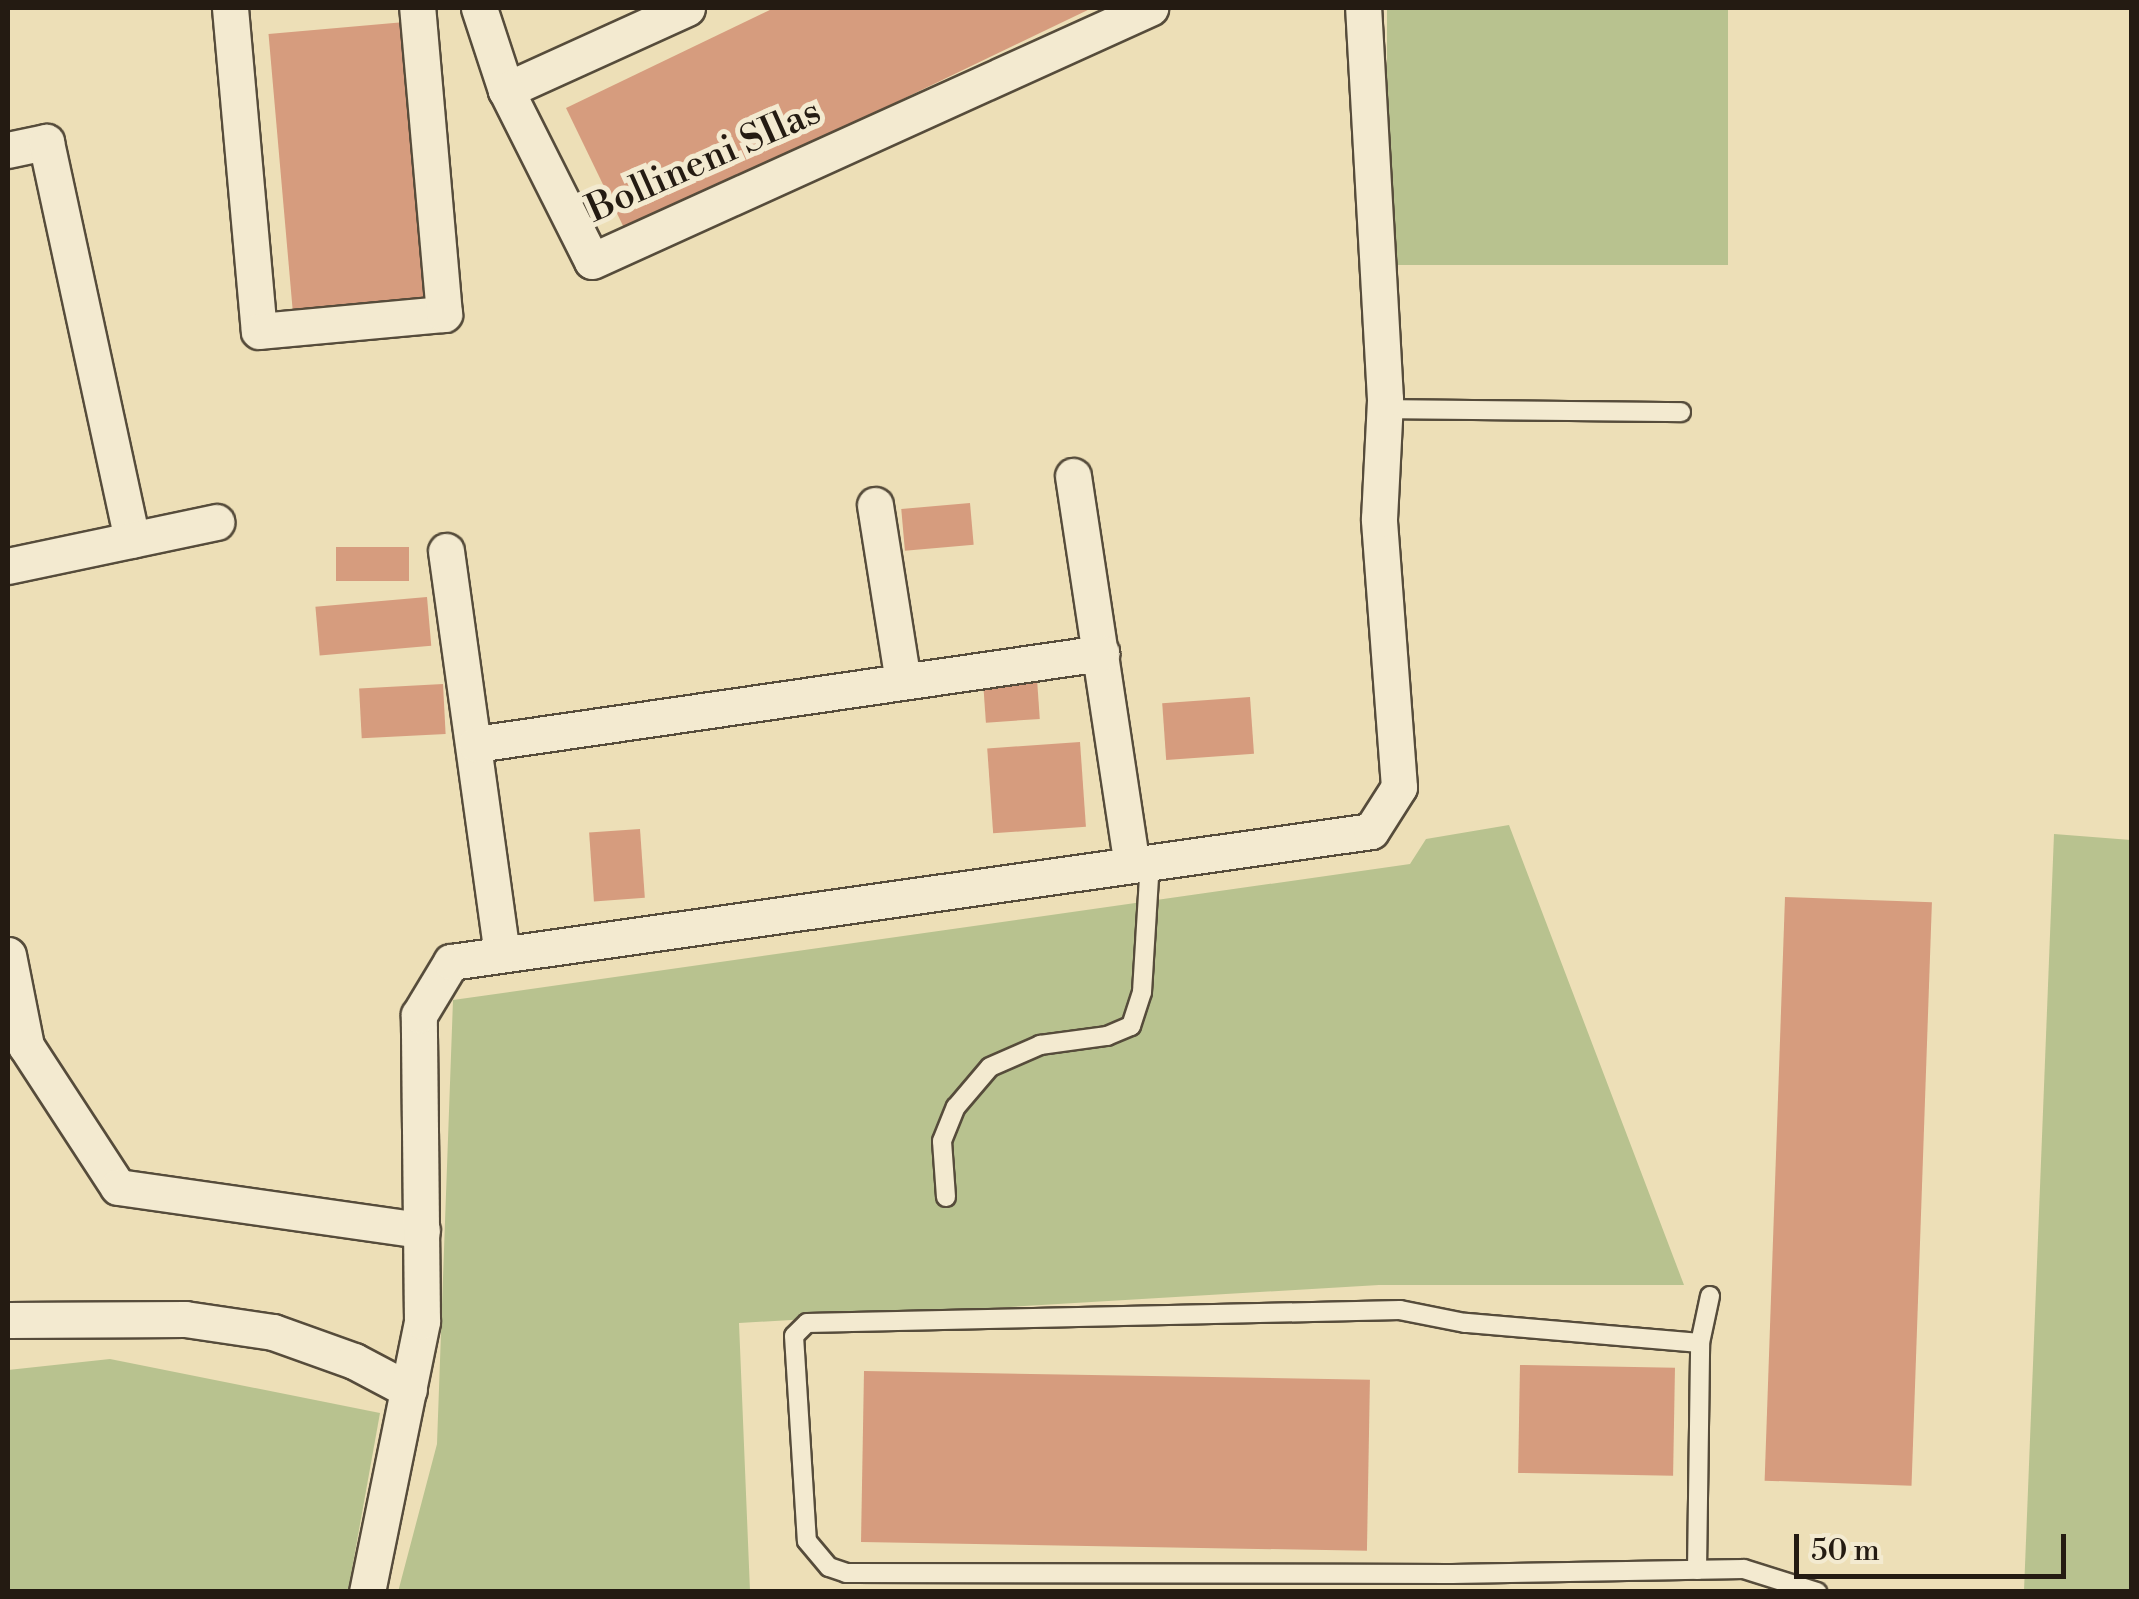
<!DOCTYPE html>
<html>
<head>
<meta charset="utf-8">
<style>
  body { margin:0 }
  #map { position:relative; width:2139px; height:1599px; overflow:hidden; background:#eddfb7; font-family:"Libre Bodoni",serif }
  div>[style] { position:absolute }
  .green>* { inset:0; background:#b8c28f; transform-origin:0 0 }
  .building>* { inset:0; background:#d69c7e; transform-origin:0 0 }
  .roads { filter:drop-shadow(2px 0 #564c3b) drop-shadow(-2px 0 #564c3b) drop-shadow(0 2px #564c3b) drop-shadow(0 -2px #564c3b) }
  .lane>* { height:18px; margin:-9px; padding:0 9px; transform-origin:9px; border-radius:9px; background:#f3ead0 }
  .street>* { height:35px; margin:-17.5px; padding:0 17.5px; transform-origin:17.5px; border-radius:17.5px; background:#f3ead0 }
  span { translate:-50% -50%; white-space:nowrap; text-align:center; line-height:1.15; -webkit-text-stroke:10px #f3ead0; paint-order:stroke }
  .street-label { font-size:38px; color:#241b12 }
  .frame { position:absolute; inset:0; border:10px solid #241b12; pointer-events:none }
  .scale { position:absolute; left:1794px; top:1534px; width:272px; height:45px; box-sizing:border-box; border:5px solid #241b12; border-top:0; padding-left:12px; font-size:30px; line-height:35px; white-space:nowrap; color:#241b12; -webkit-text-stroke:8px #f3ead0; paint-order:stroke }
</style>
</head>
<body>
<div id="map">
  <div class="green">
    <i style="left:1387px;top:8px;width:341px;height:257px"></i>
    <i style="clip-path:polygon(1509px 825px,1684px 1285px,1379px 1285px,739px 1323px,750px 1591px,398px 1592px,437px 1444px,453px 1000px,1410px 864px,1426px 839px)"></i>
    <i style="clip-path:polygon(2054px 834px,2131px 840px,2131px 1591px,2024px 1591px)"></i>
    <i style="clip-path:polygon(110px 1359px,380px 1413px,348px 1591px,8px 1591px,8px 1370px)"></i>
  </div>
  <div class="building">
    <i style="clip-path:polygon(774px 8px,1092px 8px,626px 232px,566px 108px)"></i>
    <i style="left:405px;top:22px;width:282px;height:137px;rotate:85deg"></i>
    <i style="left:970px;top:503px;width:42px;height:69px;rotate:85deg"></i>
    <i style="left:336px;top:547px;width:73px;height:34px"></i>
    <i style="left:427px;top:597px;width:49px;height:112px;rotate:85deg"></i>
    <i style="left:1037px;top:679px;width:40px;height:54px;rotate:86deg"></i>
    <i style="left:443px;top:684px;width:50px;height:84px;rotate:87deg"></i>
    <i style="left:1250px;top:697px;width:57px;height:88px;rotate:86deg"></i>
    <i style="left:1080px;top:742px;width:85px;height:93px;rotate:86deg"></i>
    <i style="left:640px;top:829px;width:69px;height:51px;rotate:86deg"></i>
    <i style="left:1785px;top:897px;width:147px;height:584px;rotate:2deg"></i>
    <i style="left:1520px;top:1365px;width:155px;height:108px;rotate:1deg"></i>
    <i style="left:864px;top:1371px;width:506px;height:171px;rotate:1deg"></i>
  </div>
  <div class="roads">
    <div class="lane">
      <i style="left:1385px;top:409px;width:296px;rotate:0.6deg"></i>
      <i style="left:946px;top:1197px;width:56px;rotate:-94.1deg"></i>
      <i style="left:942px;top:1141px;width:37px;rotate:-68deg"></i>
      <i style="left:956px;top:1107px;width:52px;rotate:-49.6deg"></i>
      <i style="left:990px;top:1067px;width:55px;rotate:-23.7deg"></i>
      <i style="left:1040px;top:1045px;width:68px;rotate:-7.7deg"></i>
      <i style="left:1107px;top:1036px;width:26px;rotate:-23deg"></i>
      <i style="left:1131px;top:1026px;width:36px;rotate:-72deg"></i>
      <i style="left:1142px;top:992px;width:130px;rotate:-86.5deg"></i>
      <i style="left:1700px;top:1343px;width:48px;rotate:-78deg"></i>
      <i style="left:1697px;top:1570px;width:227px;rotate:-89.2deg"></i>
      <i style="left:1700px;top:1343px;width:236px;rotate:-175.1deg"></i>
      <i style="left:1465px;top:1323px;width:66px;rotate:-168.7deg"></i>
      <i style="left:1400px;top:1310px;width:593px;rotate:178.74deg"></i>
      <i style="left:807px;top:1323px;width:18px;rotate:135deg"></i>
      <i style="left:794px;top:1336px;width:205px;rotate:86.4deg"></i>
      <i style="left:807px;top:1541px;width:34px;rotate:50deg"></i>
      <i style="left:829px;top:1567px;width:18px;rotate:19deg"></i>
      <i style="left:846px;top:1573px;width:606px;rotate:0.09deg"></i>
      <i style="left:1452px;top:1574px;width:292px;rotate:-1deg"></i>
      <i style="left:1744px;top:1569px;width:77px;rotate:17.5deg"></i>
    </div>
    <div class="street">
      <i style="left:230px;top:8px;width:324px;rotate:84.9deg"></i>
      <i style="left:259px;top:331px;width:186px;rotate:-5.3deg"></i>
      <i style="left:444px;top:314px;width:307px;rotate:-95deg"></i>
      <i style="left:479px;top:8px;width:86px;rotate:71.8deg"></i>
      <i style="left:687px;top:8px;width:199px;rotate:155.6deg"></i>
      <i style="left:506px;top:90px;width:191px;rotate:63.3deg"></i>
      <i style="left:592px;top:261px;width:613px;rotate:-24.39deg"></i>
      <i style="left:8px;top:150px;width:39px;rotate:-12deg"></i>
      <i style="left:46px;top:142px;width:407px;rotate:77.8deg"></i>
      <i style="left:1073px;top:476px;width:393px;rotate:81.4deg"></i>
      <i style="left:875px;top:505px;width:178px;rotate:81deg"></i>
      <i style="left:446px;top:551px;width:407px;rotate:82.1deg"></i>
      <i style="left:8px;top:566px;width:213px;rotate:-11.9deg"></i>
      <i style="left:476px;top:744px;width:632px;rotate:-8.28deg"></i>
      <i style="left:8px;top:955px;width:93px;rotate:78.8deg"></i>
      <i style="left:26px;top:1046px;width:168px;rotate:56.9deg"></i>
      <i style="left:118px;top:1187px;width:307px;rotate:8.1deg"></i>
      <i style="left:8px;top:1320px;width:177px;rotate:-0.3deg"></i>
      <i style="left:185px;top:1319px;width:89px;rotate:8.4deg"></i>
      <i style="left:273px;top:1332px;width:86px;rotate:19.7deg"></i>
      <i style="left:354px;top:1361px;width:62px;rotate:27.8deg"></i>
      <i style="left:367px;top:1592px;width:277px;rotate:-78.5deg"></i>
      <i style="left:422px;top:1321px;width:306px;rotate:-90.6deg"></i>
      <i style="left:419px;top:1015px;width:62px;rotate:-58.9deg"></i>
      <i style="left:451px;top:962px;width:929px;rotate:-8.1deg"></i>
      <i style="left:1371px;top:831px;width:52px;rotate:-57.5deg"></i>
      <i style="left:1399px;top:787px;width:269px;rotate:-94.3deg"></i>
      <i style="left:1379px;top:519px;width:120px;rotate:-87.1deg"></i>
      <i style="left:1385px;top:399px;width:392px;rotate:-93.2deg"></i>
    </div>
  </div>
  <div class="street-label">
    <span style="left:704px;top:161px;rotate:-24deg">Bollineni SIlas</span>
  </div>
  <div class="frame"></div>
  <div class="scale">50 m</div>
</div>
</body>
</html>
